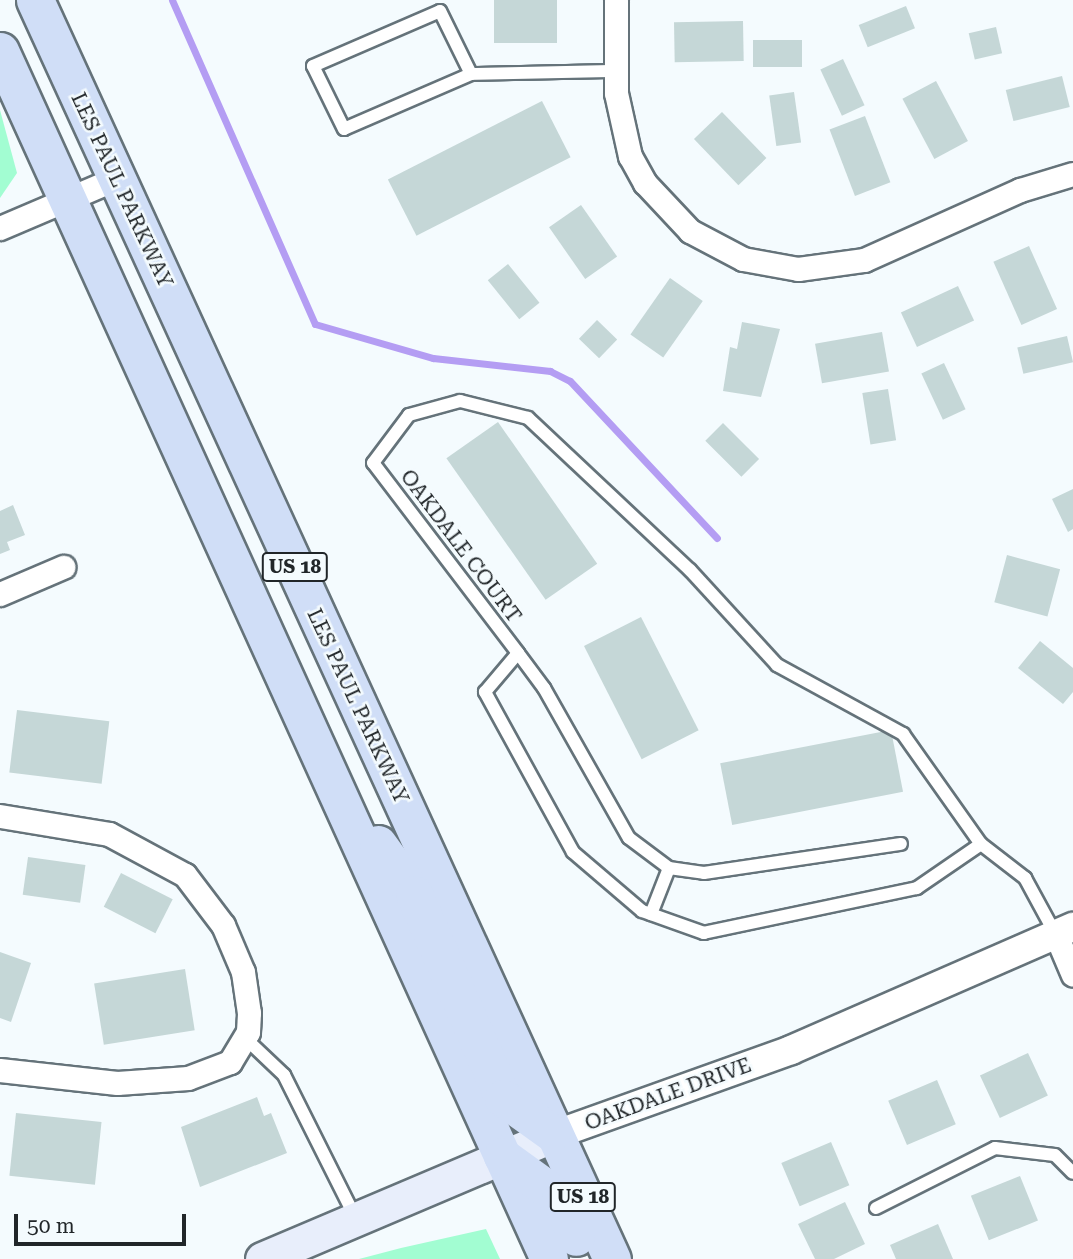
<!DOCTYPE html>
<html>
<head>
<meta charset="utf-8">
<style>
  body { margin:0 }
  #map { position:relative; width:1073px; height:1259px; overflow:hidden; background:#f4fbfe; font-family:"Roboto Serif",serif }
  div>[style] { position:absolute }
  .green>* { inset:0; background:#a2fdd2 }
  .stream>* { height:7px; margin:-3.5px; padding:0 3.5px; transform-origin:3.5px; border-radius:3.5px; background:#b49df3 }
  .building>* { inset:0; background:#c5d7d7; transform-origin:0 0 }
  .roads { filter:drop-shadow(2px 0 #65737a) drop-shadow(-2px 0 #65737a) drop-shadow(0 2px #65737a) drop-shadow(0 -2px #65737a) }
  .service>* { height:12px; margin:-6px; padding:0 6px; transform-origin:6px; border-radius:6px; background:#fff }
  .minor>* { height:23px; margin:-11.5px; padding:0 11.5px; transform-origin:11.5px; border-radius:11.5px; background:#fff }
  .tertiary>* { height:28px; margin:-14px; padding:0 14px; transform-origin:14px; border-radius:14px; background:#fff }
  .secondary>* { height:33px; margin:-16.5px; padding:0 16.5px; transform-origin:16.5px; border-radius:16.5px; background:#e8eefb }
  .primary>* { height:37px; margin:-18.5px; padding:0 18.5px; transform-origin:18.5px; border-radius:18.5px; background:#d0def7 }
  span { translate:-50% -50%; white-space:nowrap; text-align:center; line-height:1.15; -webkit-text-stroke:5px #f4fbfe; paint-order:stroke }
  .shield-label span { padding:2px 5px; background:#f4fbfe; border:2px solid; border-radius:5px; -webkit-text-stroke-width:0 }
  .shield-label { font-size:19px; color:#212629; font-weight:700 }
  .street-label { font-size:21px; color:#212629 }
  .scale { position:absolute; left:14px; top:1214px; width:172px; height:32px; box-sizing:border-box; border:4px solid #212629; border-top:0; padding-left:9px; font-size:21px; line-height:24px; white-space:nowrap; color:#212629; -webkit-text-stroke:5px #f4fbfe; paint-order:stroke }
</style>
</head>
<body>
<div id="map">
  <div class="green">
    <i style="clip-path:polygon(0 110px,17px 173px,0 198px)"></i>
    <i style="clip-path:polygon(486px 1229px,500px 1259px,359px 1259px,401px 1248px)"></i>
  </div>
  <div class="stream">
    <i style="left:172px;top:0;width:354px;rotate:66.2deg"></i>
    <i style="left:315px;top:324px;width:123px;rotate:16.1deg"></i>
    <i style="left:433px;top:358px;width:118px;rotate:6.3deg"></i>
    <i style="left:550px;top:371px;width:22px;rotate:27deg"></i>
    <i style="left:570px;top:381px;width:215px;rotate:46.9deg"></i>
  </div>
  <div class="building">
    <i style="left:494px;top:0;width:63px;height:43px"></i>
    <i style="left:906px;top:6px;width:24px;height:51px;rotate:68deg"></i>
    <i style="left:743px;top:21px;width:40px;height:69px;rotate:89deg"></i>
    <i style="left:996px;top:27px;width:27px;height:28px;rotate:77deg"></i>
    <i style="left:802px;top:40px;width:27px;height:49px;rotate:90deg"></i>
    <i style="left:843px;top:59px;width:51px;height:25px;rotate:65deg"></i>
    <i style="left:1062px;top:76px;width:32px;height:58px;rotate:76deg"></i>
    <i style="left:936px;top:81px;width:68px;height:38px;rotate:62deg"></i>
    <i style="left:794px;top:92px;width:51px;height:25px;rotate:82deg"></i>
    <i style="left:542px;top:101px;width:63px;height:173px;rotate:63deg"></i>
    <i style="left:722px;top:112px;width:64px;height:39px;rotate:46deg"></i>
    <i style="left:865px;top:116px;width:71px;height:38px;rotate:69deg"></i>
    <i style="left:581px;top:205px;width:63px;height:39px;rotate:55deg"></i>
    <i style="left:1029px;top:246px;width:69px;height:39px;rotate:66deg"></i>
    <i style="left:508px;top:264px;width:50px;height:26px;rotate:51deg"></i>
    <i style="left:670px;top:278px;width:40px;height:69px;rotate:35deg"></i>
    <i style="left:958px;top:286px;width:38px;height:63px;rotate:65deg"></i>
    <i style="left:597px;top:320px;width:28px;height:26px;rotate:44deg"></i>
    <i style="clip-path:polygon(742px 322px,780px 329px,761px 397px,723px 391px,730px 347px,737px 349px)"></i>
    <i style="left:882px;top:332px;width:40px;height:68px;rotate:80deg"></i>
    <i style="left:1067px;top:336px;width:27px;height:51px;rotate:77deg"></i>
    <i style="left:944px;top:363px;width:51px;height:25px;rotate:65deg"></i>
    <i style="left:888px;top:389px;width:52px;height:26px;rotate:81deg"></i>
    <i style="left:498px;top:422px;width:173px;height:63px;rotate:55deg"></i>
    <i style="left:723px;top:423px;width:51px;height:25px;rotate:45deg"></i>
    <i style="clip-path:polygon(1073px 489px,1073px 529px,1068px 532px,1052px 499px)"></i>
    <i style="clip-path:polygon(13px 505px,25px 535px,7px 542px,10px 550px,0 554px,0 511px)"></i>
    <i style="left:1007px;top:555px;width:55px;height:49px;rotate:15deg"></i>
    <i style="left:641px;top:617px;width:127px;height:64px;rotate:63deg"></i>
    <i style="clip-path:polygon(1040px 641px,1073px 668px,1073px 692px,1063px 704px,1018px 668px)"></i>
    <i style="left:17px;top:710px;width:93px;height:63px;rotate:7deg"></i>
    <i style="left:891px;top:730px;width:63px;height:174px;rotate:79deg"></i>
    <i style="left:28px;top:857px;width:58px;height:38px;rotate:8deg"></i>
    <i style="left:121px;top:873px;width:58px;height:38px;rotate:27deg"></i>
    <i style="clip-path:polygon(0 952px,31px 963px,11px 1022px,0 1018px)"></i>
    <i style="left:185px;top:969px;width:62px;height:92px;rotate:81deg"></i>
    <i style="left:1028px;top:1053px;width:47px;height:53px;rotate:65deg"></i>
    <i style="left:937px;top:1080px;width:48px;height:53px;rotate:67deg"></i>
    <i style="clip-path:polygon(257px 1097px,264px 1116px,271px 1113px,287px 1153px,200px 1187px,181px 1127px)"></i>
    <i style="left:16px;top:1113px;width:86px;height:63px;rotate:6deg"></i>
    <i style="left:831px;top:1142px;width:47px;height:54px;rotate:67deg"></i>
    <i style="left:1020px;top:1176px;width:48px;height:53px;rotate:68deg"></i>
    <i style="clip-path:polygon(845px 1202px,865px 1244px,834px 1259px,815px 1259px,798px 1224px)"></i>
    <i style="clip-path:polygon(938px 1224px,953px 1259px,896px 1259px,890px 1245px)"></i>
  </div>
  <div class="roads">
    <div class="service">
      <i style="left:471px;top:74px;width:138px;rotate:156.6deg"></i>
      <i style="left:344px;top:129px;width:70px;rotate:-116.2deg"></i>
      <i style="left:313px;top:66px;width:138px;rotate:-23.4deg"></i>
      <i style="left:440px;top:11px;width:70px;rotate:63.8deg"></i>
      <i style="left:471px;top:74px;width:145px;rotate:-1.2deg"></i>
      <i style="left:460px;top:401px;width:70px;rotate:14deg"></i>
      <i style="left:528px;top:418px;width:222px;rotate:43.2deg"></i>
      <i style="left:690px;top:570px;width:129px;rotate:47.5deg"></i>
      <i style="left:777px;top:665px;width:144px;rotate:28.7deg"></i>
      <i style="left:903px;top:734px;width:135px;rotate:54.7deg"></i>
      <i style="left:981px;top:844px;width:78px;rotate:145.5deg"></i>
      <i style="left:917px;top:888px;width:218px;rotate:168.1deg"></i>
      <i style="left:704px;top:933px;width:66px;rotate:-160.5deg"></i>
      <i style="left:642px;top:911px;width:91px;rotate:-139.5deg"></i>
      <i style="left:573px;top:852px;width:183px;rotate:-118.8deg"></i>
      <i style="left:485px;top:692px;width:51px;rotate:-49.8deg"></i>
      <i style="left:518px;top:653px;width:239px;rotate:-127.3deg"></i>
      <i style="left:373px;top:463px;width:60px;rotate:-53.1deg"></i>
      <i style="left:409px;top:415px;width:53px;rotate:-15.4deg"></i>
      <i style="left:518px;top:653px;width:44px;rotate:53.4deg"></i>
      <i style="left:544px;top:688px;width:172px;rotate:60.5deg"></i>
      <i style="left:629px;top:838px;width:50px;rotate:36.9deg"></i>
      <i style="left:669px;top:868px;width:35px;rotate:8deg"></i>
      <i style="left:704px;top:873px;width:199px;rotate:-8.4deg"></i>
      <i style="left:981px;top:844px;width:56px;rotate:37.7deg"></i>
      <i style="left:1025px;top:878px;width:65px;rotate:61.5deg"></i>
      <i style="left:651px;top:914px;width:49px;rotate:-68.6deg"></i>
      <i style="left:245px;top:1038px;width:54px;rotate:43.5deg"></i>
      <i style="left:284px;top:1075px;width:159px;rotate:63.4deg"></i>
      <i style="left:876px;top:1208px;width:133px;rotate:-26.8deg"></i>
      <i style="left:995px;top:1148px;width:60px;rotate:6.7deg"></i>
      <i style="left:1055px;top:1155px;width:25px;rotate:45deg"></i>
    </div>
    <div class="minor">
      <i style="left:616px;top:0;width:93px;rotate:90deg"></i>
      <i style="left:616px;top:93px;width:65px;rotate:77.5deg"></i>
      <i style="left:630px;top:156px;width:31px;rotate:61deg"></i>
      <i style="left:645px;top:183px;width:66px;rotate:46.8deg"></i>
      <i style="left:690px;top:231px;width:60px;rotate:27.8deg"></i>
      <i style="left:743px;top:259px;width:56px;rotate:10.3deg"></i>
      <i style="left:798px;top:269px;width:67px;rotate:-7.8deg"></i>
      <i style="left:864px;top:260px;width:171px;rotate:-24.2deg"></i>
      <i style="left:1020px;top:190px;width:55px;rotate:-16.8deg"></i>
      <i style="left:0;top:228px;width:127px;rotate:-23.1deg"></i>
      <i style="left:0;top:594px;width:69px;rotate:-23.2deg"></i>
      <i style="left:0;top:816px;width:110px;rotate:9.4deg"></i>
      <i style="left:109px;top:834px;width:86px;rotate:28.3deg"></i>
      <i style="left:185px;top:875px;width:63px;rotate:52.8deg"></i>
      <i style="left:223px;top:925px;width:51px;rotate:66.9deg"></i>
      <i style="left:243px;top:972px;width:41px;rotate:81.7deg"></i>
      <i style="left:249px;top:1013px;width:19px;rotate:93deg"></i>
      <i style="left:248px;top:1032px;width:35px;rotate:121deg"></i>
      <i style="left:230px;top:1062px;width:45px;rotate:159.1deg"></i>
      <i style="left:188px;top:1078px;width:71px;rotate:176deg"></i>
      <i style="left:117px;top:1083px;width:118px;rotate:-173.7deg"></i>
      <i style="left:1056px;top:935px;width:43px;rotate:67deg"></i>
    </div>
    <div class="tertiary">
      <i style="left:554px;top:1135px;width:252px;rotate:-19.7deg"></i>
      <i style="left:791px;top:1050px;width:308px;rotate:-23.6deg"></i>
    </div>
    <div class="secondary">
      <i style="left:262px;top:1259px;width:317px;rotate:-23deg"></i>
    </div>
    <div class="primary">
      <i style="left:35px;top:0;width:1385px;rotate:65.38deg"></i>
      <i style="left:0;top:51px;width:1327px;rotate:65.56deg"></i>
      <i style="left:378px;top:844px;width:62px;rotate:54.2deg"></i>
      <i style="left:414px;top:894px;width:223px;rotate:66.4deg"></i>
      <i style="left:503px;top:1098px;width:60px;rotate:35.5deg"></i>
      <i style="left:502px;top:1156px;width:72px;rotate:35.9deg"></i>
      <i style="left:560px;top:1198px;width:42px;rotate:67.7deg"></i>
    </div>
  </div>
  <div class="shield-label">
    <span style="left:295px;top:567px">US 18</span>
    <span style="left:583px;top:1197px">US 18</span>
  </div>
  <div class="street-label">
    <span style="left:122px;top:190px;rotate:65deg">LES PAUL PARKWAY</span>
    <span style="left:461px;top:546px;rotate:53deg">OAKDALE COURT</span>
    <span style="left:358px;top:706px;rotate:65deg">LES PAUL PARKWAY</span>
    <span style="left:668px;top:1094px;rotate:-20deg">OAKDALE DRIVE</span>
  </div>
  <div class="scale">50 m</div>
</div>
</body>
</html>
